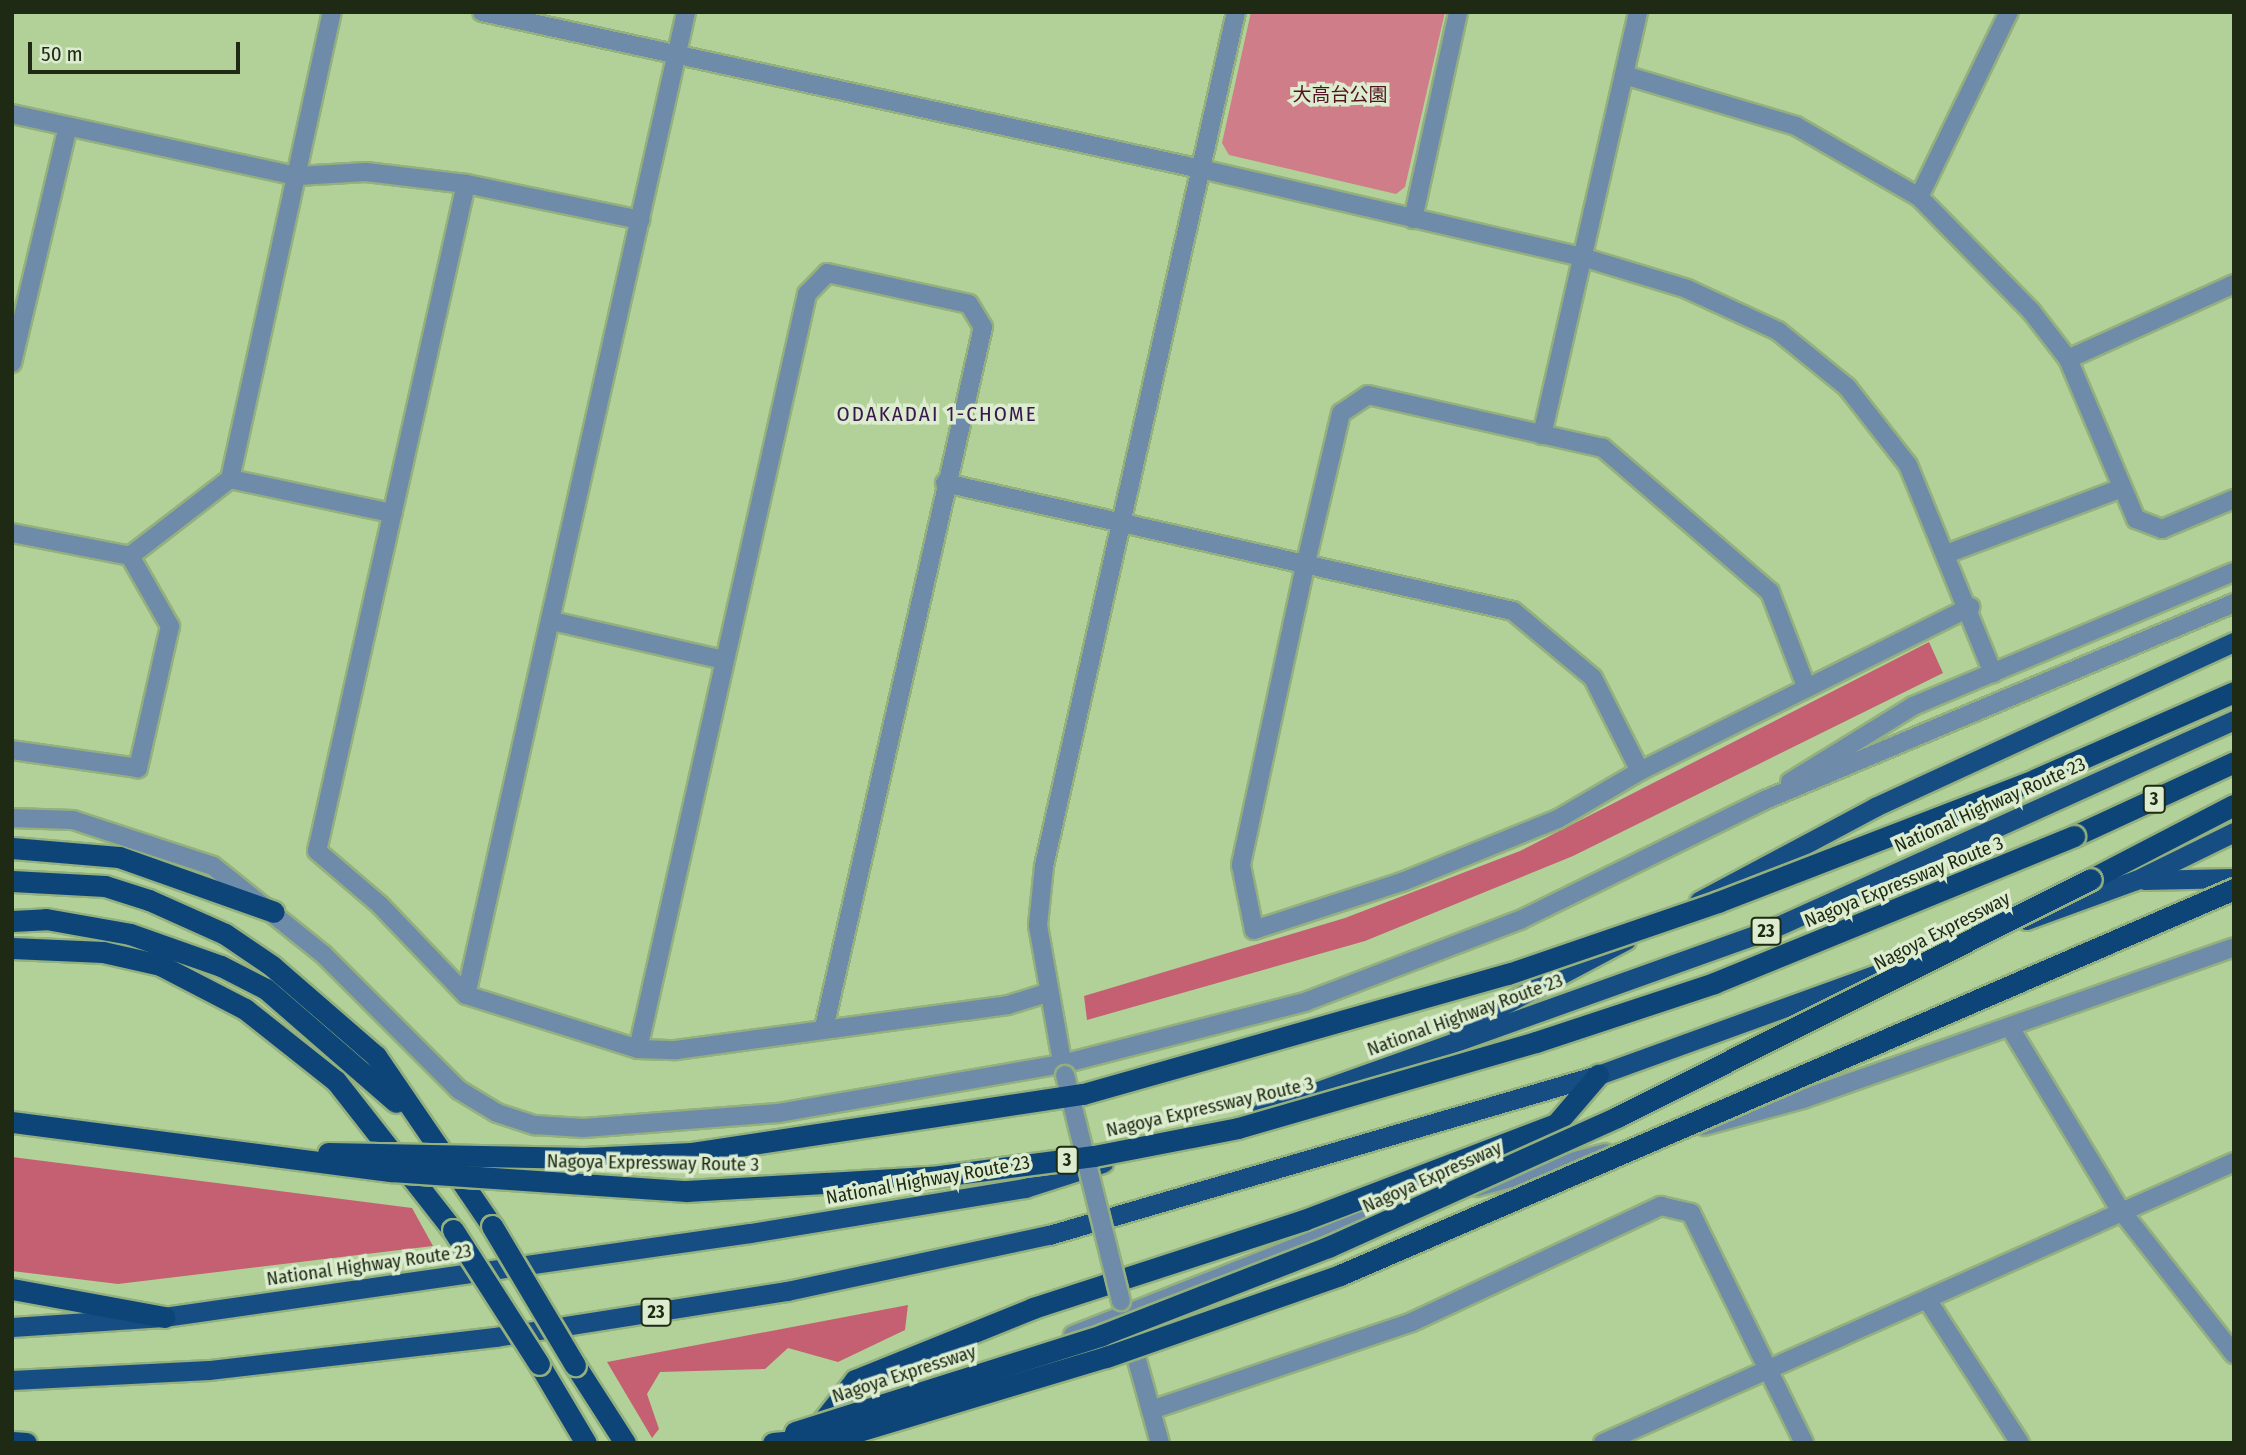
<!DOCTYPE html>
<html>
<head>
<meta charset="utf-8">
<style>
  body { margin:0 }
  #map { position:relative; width:2246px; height:1455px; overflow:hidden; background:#b2d198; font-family:"Fira Sans Condensed","Noto Sans JP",sans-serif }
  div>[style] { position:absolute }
  .green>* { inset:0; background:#cf7d88 }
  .forest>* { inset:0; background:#c46071 }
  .roads { filter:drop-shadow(2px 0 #94b07e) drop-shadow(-2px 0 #94b07e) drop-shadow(0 2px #94b07e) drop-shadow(0 -2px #94b07e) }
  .minor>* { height:18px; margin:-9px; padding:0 9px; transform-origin:9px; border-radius:9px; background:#6e8baa }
  .tertiary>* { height:18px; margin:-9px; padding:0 9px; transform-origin:9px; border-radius:9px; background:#6e8baa }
  .trunk>* { height:19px; margin:-9.5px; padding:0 9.5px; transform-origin:9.5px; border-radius:9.5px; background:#164e84 }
  .motorway>* { height:21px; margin:-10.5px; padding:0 10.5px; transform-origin:10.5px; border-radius:10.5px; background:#0d4578 }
  .bridges { filter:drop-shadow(2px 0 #94b07e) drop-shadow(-2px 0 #94b07e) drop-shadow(0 2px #94b07e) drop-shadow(0 -2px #94b07e) }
  .minor-bridge>* { height:18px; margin:-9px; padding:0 9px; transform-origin:9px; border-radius:9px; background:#6e8baa }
  .motorway-bridge>* { height:21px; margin:-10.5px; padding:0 10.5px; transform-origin:10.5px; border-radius:10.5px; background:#0d4578 }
  span { translate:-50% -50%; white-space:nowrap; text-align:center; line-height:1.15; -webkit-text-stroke:7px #dceccf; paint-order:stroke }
  .shield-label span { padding:2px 5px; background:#dceccf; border:2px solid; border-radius:5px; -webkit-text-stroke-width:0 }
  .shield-label { font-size:18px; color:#1e2a14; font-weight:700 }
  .park-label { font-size:19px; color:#531322 }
  .street-label { font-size:19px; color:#1e2a14 }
  .neighbourhood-label { font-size:21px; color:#39164d; letter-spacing:2px }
  .frame { position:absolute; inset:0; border:14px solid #1e2a14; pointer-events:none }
  .scale { position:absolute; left:28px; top:42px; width:212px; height:32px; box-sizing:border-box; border:4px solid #1e2a14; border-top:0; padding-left:9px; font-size:21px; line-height:24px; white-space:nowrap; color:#1e2a14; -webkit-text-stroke:5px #dceccf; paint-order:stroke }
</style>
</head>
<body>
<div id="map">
  <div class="green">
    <i style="clip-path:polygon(1251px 12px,1445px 12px,1405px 187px,1396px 194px,1229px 155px,1222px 143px)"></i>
  </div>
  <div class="forest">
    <i style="clip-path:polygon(1929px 642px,1943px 673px,1573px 856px,1365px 941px,1087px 1020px,1084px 996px,1345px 918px,1520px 851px)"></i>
    <i style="clip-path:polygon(12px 1157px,412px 1208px,433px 1246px,118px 1284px,12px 1271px)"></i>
    <i style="clip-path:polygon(908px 1305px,905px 1330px,838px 1362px,788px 1348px,765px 1369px,660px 1372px,647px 1394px,659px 1429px,652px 1438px,607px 1362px)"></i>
  </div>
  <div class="roads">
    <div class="minor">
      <i style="left:1624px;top:75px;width:179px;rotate:16.5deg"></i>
      <i style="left:1796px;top:126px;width:142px;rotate:30deg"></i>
      <i style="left:1919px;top:197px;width:160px;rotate:45.5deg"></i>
      <i style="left:2031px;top:311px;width:61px;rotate:52.4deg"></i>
      <i style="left:2068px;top:359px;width:174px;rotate:67deg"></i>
      <i style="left:2136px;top:519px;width:28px;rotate:21deg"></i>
      <i style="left:2162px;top:529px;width:78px;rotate:-22.6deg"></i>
      <i style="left:12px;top:114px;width:292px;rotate:12.3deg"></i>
      <i style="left:297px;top:176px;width:69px;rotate:-3.3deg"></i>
      <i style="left:366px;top:172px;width:101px;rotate:6.8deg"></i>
      <i style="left:466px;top:184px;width:178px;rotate:11.7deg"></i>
      <i style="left:466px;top:184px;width:683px;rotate:102.59deg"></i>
      <i style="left:317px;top:851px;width:83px;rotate:40.6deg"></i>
      <i style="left:380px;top:905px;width:124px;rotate:46.3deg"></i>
      <i style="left:466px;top:995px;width:180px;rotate:17.4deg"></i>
      <i style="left:638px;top:1049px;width:38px;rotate:2deg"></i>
      <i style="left:676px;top:1050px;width:335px;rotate:-7.7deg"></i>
      <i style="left:1008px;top:1005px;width:41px;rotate:-17.1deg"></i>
      <i style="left:1919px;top:197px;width:206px;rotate:-64.1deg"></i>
      <i style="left:1413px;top:219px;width:212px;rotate:-77.7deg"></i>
      <i style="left:2068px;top:359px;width:182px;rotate:-24.3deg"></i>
      <i style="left:12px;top:363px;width:243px;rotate:-76.7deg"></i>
      <i style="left:1542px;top:435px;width:434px;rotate:-77.2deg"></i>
      <i style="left:230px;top:479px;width:166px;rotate:11.9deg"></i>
      <i style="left:945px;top:483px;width:582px;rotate:12.7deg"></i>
      <i style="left:1513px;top:611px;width:104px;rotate:39.9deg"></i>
      <i style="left:1593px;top:678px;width:104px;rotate:63.2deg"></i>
      <i style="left:12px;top:533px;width:120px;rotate:11deg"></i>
      <i style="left:130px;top:556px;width:81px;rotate:60.3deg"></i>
      <i style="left:170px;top:626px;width:146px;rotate:102.7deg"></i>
      <i style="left:138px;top:768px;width:127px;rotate:-171.9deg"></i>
      <i style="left:1949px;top:553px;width:185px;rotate:-20.6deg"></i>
      <i style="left:130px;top:556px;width:126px;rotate:-37.6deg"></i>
      <i style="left:230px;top:479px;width:478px;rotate:-77.7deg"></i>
      <i style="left:552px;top:621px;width:175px;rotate:12.8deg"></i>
      <i style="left:1806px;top:686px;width:101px;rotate:-111deg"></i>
      <i style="left:1770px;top:592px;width:221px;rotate:-139.2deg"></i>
      <i style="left:1603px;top:448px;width:241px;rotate:-167.3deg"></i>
      <i style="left:1368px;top:395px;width:32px;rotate:146deg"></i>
      <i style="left:1341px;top:413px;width:157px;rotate:103.2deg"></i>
      <i style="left:1305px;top:566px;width:306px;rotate:102.1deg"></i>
      <i style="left:1241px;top:865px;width:66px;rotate:78.7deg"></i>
      <i style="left:1254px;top:930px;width:156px;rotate:-18deg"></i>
      <i style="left:1402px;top:882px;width:168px;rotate:-22deg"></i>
      <i style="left:1558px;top:819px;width:95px;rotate:-30.3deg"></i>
      <i style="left:1640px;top:771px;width:369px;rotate:-26.4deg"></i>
      <i style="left:1790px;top:782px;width:145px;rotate:-31.7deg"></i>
      <i style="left:1913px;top:706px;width:348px;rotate:-22.7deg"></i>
      <i style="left:12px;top:818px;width:61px;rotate:1.9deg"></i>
      <i style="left:73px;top:820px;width:147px;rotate:18.2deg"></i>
      <i style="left:213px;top:866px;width:142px;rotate:38.7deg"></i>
      <i style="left:324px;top:955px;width:191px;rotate:45deg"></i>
      <i style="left:459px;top:1090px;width:44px;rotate:31.2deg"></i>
      <i style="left:497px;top:1113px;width:40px;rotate:18deg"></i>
      <i style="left:535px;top:1125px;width:48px;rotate:3.6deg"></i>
      <i style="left:583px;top:1128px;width:196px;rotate:-4.4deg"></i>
      <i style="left:778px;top:1113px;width:288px;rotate:-9.8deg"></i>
      <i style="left:1062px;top:1064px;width:251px;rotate:-14.3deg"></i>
      <i style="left:1305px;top:1002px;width:230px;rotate:-20.9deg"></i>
      <i style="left:1520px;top:920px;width:273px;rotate:-26.1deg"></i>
      <i style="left:1765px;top:800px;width:509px;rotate:-22.78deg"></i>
      <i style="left:466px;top:995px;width:1007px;rotate:-77.38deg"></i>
      <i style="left:2011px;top:1029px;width:209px;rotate:58.9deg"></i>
      <i style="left:2119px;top:1208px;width:186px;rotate:51.8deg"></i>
      <i style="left:638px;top:1049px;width:774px;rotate:-77.38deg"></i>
      <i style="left:807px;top:294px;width:29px;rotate:-46deg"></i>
      <i style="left:827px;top:273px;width:145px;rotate:12.3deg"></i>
      <i style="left:969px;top:304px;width:27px;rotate:59deg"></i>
      <i style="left:983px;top:327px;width:719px;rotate:102.78deg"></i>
      <i style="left:1064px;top:1073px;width:150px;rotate:-100deg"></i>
      <i style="left:1038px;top:925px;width:59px;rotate:-84.2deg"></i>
      <i style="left:1044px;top:866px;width:875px;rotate:-77.33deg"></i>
      <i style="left:1704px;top:1126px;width:103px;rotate:-15.3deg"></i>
      <i style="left:1803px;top:1099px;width:457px;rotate:-19.4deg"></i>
      <i style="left:1477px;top:1187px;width:133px;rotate:-14.8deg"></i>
      <i style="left:1928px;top:1301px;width:169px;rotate:57.1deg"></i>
      <i style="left:1073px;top:1335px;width:312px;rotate:-21.5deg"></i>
      <i style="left:1130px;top:1335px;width:112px;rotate:74.5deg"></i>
      <i style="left:1151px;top:1410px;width:275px;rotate:-18.6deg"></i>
      <i style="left:1412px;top:1322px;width:275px;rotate:-25deg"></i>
      <i style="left:1661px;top:1206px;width:31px;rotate:13deg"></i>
      <i style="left:1691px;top:1213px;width:256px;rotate:63.8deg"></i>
      <i style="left:1603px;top:1443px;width:691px;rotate:-24deg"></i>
    </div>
    <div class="tertiary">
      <i style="left:482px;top:12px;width:736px;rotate:12.32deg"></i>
      <i style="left:1201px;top:169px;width:391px;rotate:13deg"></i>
      <i style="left:1582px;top:257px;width:110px;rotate:16.9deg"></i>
      <i style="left:1687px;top:289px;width:100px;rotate:24.8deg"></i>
      <i style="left:1778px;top:331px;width:89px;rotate:39.1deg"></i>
      <i style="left:1847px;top:387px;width:99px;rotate:52deg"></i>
      <i style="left:1908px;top:465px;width:225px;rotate:67.8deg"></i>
    </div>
    <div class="trunk">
      <i style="left:2144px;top:880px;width:90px;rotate:-1.3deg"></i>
      <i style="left:1699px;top:901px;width:200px;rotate:-28.1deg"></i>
      <i style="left:1875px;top:807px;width:395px;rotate:-24.7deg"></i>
      <i style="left:2026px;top:920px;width:117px;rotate:-20deg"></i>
      <i style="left:2136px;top:880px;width:109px;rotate:-26.1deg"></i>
      <i style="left:1458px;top:1029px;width:190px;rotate:-27.9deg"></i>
      <i style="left:1262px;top:1111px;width:538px;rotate:-19.65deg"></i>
      <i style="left:1769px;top:930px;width:510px;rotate:-24.3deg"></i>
      <i style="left:12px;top:1327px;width:152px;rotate:-3.8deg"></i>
      <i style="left:164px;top:1317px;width:592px;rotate:-8.16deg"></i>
      <i style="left:750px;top:1233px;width:279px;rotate:-9.3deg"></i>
      <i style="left:1025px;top:1188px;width:82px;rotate:-17.8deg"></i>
      <i style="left:12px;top:1380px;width:197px;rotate:-2.9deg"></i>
      <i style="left:209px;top:1370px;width:289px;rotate:-6.6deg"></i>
      <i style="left:496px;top:1337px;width:295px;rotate:-9deg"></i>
      <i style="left:787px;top:1291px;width:268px;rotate:-12.1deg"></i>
      <i style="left:1049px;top:1235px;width:572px;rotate:-16.25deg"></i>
      <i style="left:1598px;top:1075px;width:326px;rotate:-19.9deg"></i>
    </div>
    <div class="motorway">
      <i style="left:2074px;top:836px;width:176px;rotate:-24.8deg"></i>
      <i style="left:12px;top:848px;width:107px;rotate:4.8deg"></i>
      <i style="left:119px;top:857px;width:164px;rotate:19.5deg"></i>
      <i style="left:2091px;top:879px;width:161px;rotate:-27.4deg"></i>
      <i style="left:12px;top:881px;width:93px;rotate:3.1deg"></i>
      <i style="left:105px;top:886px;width:46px;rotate:17.7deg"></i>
      <i style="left:149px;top:900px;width:83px;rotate:24.1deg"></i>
      <i style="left:225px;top:934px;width:57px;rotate:34.2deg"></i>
      <i style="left:272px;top:966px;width:138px;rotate:40.9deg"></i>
      <i style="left:376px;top:1056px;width:206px;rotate:55.7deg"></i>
      <i style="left:12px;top:921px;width:34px;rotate:-3deg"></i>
      <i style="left:46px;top:919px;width:85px;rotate:10.1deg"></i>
      <i style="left:130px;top:934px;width:96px;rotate:19.4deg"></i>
      <i style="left:221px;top:966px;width:51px;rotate:27.1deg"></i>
      <i style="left:266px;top:989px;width:172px;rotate:41deg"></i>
      <i style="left:12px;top:948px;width:91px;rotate:2.5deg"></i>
      <i style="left:103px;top:952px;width:58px;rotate:12.8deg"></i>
      <i style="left:160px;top:965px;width:96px;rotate:27.4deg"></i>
      <i style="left:245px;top:1009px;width:116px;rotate:38.4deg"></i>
      <i style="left:336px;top:1081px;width:189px;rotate:51.9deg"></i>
      <i style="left:12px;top:1289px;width:155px;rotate:10.4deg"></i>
      <i style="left:539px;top:1364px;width:92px;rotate:59.3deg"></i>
      <i style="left:575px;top:1365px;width:93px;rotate:57.3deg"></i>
      <i style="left:811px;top:1436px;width:71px;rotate:-51.8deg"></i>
      <i style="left:855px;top:1380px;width:192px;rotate:-22deg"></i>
      <i style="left:1033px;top:1308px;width:285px;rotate:-18deg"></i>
      <i style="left:1304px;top:1220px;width:270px;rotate:-20.9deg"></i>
      <i style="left:1556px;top:1124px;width:65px;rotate:-49.4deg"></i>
      <i style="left:12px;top:1442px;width:14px;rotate:4deg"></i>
    </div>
  </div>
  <div class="bridges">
    <div class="minor-bridge">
      <i style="left:1065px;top:1075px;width:233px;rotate:76.1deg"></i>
    </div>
    <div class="motorway-bridge">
      <i style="left:12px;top:1122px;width:382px;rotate:7.4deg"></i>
      <i style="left:391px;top:1171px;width:296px;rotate:3.9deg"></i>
      <i style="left:686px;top:1191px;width:246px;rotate:-3.3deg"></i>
      <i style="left:932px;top:1177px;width:163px;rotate:-7.4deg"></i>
      <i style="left:1094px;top:1156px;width:147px;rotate:-11deg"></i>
      <i style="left:1238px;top:1128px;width:310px;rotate:-16.1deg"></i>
      <i style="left:1536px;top:1042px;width:188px;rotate:-18.3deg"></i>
      <i style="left:1714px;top:983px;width:389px;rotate:-22.2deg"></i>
      <i style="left:328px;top:1153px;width:256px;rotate:1.1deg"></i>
      <i style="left:584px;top:1158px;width:108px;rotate:-2.7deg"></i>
      <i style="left:692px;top:1153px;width:395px;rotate:-8.6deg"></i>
      <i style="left:1083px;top:1094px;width:442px;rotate:-15.8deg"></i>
      <i style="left:1508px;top:974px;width:222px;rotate:-18.9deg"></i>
      <i style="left:1718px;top:902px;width:341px;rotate:-21.1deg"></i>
      <i style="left:2036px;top:779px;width:216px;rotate:-23.7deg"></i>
      <i style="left:492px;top:1226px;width:162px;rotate:59.2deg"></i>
      <i style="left:453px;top:1230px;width:159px;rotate:57.3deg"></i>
      <i style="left:795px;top:1432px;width:322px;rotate:-17.5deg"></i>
      <i style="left:1102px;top:1335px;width:243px;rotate:-21.3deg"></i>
      <i style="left:1328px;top:1247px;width:317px;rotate:-24.2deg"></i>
      <i style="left:1617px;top:1117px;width:530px;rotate:-26.66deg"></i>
      <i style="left:773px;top:1443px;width:66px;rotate:-5.2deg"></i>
      <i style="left:839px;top:1437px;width:279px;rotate:-16.7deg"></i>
      <i style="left:1106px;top:1357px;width:248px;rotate:-19.3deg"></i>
      <i style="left:1340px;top:1275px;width:974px;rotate:-23.35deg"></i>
    </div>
  </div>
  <div class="shield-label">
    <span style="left:2154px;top:799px">3</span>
    <span style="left:1766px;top:931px">23</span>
    <span style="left:1067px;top:1160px">3</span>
    <span style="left:656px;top:1312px">23</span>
  </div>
  <div class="park-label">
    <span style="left:1340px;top:95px">大高台公園</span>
  </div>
  <div class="street-label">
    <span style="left:1990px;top:805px;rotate:-24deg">National Highway Route 23</span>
    <span style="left:1904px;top:882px;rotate:-22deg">Nagoya Expressway Route 3</span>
    <span style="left:1942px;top:931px;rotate:-27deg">Nagoya Expressway</span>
    <span style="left:1465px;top:1015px;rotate:-20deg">National Highway Route 23</span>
    <span style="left:1210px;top:1107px;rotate:-13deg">Nagoya Expressway Route 3</span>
    <span style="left:653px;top:1163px;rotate:1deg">Nagoya Expressway Route 3</span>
    <span style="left:1432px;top:1177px;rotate:-24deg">Nagoya Expressway</span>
    <span style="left:928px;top:1180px;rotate:-10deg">National Highway Route 23</span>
    <span style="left:369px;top:1265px;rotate:-8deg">National Highway Route 23</span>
    <span style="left:904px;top:1374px;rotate:-18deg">Nagoya Expressway</span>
  </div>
  <div class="neighbourhood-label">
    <span style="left:937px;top:414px">ODAKADAI 1-CHOME</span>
  </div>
  <div class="frame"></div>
  <div class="scale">50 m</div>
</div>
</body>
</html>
